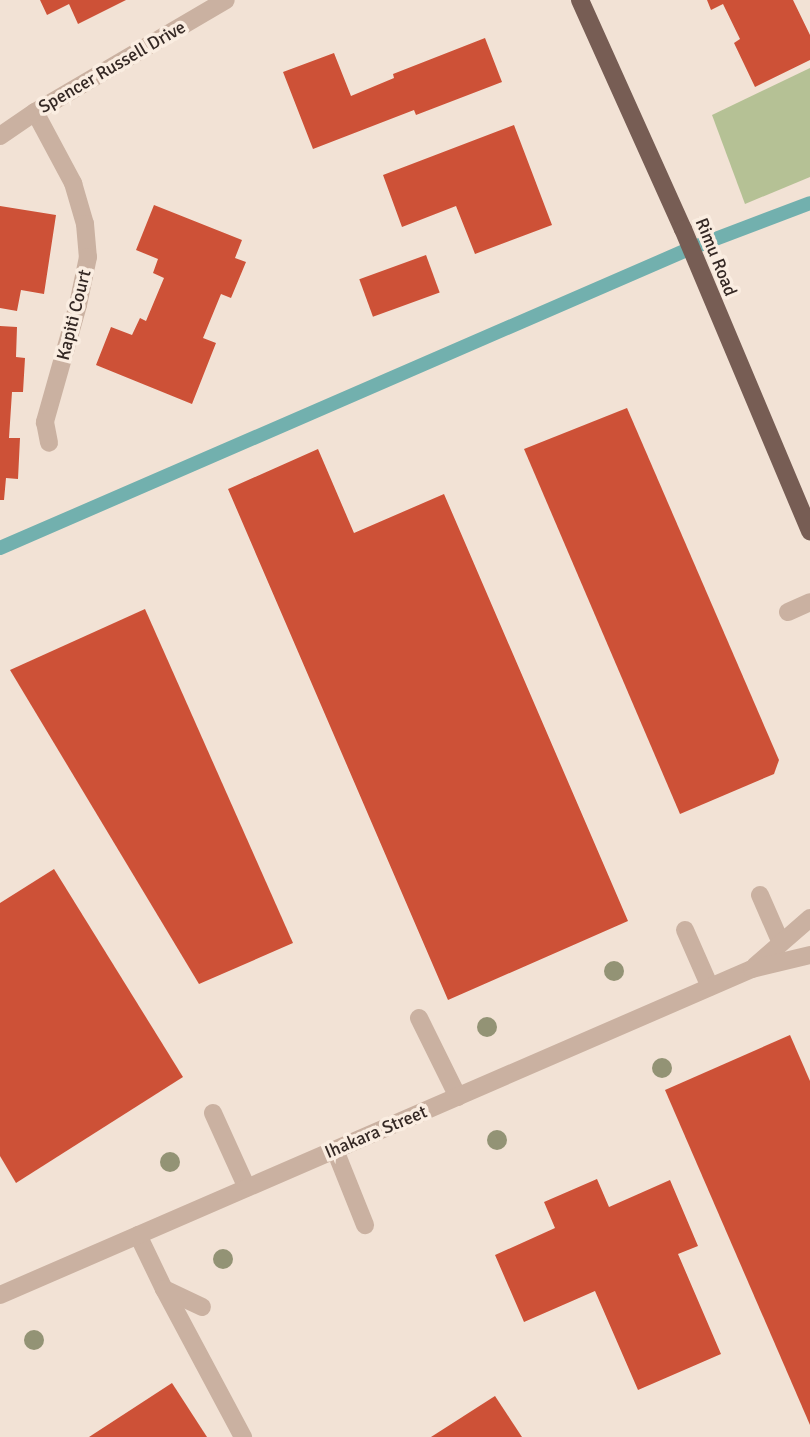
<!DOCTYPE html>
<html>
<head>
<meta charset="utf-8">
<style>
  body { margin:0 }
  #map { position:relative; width:810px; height:1437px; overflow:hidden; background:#f2e2d5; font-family:Signika,sans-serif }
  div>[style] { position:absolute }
  .green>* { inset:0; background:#b5c195 }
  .stream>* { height:14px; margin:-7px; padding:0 7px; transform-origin:7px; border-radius:7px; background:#72b0ae }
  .building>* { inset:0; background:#cd5137; transform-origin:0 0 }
  .minor>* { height:18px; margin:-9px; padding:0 9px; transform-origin:9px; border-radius:9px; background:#cab1a1 }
  .major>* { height:18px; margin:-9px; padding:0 9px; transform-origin:9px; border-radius:9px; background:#775d54 }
  .trees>* { width:20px; height:20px; margin:-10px; border-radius:50%; background:#939375 }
  span { translate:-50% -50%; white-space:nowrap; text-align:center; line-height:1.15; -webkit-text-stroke:7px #faede1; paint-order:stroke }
  .street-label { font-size:18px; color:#342824 }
</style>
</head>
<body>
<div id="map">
  <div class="green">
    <i style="clip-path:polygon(810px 68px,810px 177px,745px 204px,712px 115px)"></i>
  </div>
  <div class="stream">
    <i style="left:0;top:548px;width:751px;rotate:-23.46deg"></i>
    <i style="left:689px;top:249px;width:129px;rotate:-20.8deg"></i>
  </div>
  <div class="building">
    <i style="clip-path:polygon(40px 0,126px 0,78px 24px,69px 4px,47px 15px)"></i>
    <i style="clip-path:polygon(707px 0,793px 0,810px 35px,810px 60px,755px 87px,734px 43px,740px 39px,723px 4px,711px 10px)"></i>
    <i style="clip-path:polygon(485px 38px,502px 82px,416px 115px,414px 110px,313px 149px,283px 72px,334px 53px,351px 96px,394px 78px,393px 74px)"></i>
    <i style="clip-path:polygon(514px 125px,552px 225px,475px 254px,456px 206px,402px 227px,383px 175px)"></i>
    <i style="clip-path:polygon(154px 205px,242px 240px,235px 258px,246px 262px,231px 298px,221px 294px,203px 338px,216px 343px,192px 404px,96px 365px,111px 327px,132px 335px,140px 318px,146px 321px,164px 278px,153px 273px,158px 259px,136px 250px)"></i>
    <i style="clip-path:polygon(0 206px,56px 215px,44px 294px,21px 290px,17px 311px,0 308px)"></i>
    <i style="left:426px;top:255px;width:40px;height:71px;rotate:70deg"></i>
    <i style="clip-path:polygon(0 326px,17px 327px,16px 357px,25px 358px,23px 392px,12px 392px,9px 438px,20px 438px,18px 479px,6px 478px,4px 500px,0 500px)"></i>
    <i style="clip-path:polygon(627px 408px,779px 760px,774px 774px,680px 814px,524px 449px)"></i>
    <i style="clip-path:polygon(318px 449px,354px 533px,444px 494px,628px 921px,448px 1000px,228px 489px)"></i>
    <i style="clip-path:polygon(145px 609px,293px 943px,199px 984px,10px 670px)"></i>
    <i style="clip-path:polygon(54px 869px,183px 1077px,16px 1183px,0 1156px,0 903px)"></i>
    <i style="clip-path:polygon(790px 1035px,810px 1081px,810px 1425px,665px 1090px)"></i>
    <i style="clip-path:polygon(597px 1179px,609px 1207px,670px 1180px,698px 1246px,678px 1254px,721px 1354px,638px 1390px,595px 1291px,524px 1322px,495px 1255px,555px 1228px,544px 1202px)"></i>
    <i style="clip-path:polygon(172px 1383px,207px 1437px,89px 1437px)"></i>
    <i style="clip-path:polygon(495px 1396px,522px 1437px,431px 1437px)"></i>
  </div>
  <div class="minor">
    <i style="left:35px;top:112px;width:81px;rotate:61.8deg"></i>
    <i style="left:73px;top:183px;width:43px;rotate:73.7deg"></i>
    <i style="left:85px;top:224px;width:33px;rotate:85deg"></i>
    <i style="left:88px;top:257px;width:49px;rotate:101.8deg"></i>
    <i style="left:78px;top:305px;width:122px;rotate:105.8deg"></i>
    <i style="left:45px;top:422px;width:21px;rotate:79deg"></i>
    <i style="left:0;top:136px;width:42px;rotate:-34.4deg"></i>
    <i style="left:35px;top:112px;width:221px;rotate:-30.4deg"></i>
    <i style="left:788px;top:612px;width:24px;rotate:-24deg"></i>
    <i style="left:760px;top:895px;width:52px;rotate:66.4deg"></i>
    <i style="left:685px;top:930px;width:62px;rotate:66.3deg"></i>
    <i style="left:755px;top:966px;width:73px;rotate:-41.1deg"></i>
    <i style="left:419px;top:1018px;width:88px;rotate:63.7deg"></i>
    <i style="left:213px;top:1113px;width:82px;rotate:65.6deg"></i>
    <i style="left:335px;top:1150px;width:81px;rotate:68.2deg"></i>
    <i style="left:138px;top:1235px;width:60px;rotate:64.3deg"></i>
    <i style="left:164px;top:1289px;width:42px;rotate:25.3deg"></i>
    <i style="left:164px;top:1289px;width:168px;rotate:61.9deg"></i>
    <i style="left:0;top:1295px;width:820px;rotate:-23.44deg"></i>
    <i style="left:752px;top:969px;width:60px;rotate:-13.6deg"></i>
  </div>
  <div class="major">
    <i style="left:580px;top:0;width:251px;rotate:65.8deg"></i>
    <i style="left:683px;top:229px;width:328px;rotate:67.2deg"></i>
  </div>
  <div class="trees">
    <i style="left:614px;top:971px"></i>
    <i style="left:487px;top:1027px"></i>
    <i style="left:662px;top:1068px"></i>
    <i style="left:497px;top:1140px"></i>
    <i style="left:170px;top:1162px"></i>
    <i style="left:223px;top:1259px"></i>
    <i style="left:34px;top:1340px"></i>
  </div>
  <div class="street-label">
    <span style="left:112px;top:67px;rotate:-30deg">Spencer Russell Drive</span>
    <span style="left:716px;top:257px;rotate:68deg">Rimu Road</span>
    <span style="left:74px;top:315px;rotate:-76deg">Kapiti Court</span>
    <span style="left:376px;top:1132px;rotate:-23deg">Ihakara Street</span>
  </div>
</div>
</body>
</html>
